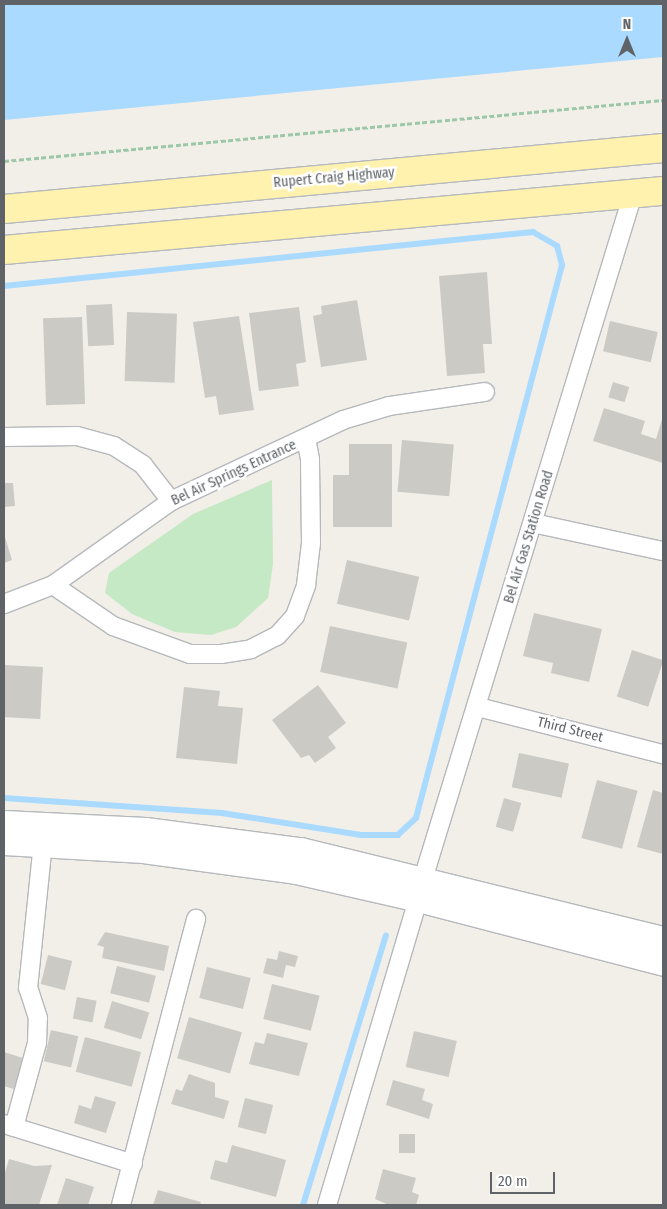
<!DOCTYPE html>
<html>
<head>
<meta charset="utf-8">
<style>
  body { margin:0 }
  #map { position:relative; width:667px; height:1209px; overflow:hidden; background:#f1efe8; font-family:"Fira Sans Condensed",sans-serif }
  div>[style] { position:absolute }
  .green>* { inset:0; background:#c5e8c5 }
  .water>* { inset:0; background:#aadaff }
  .stream>* { height:6px; margin:-3px; padding:0 3px; transform-origin:3px; border-radius:3px; background:#aadaff }
  .building>* { inset:0; background:#cccac5; transform-origin:0 0 }
  .path>* { height:3px; margin-top:-1.5px; transform-origin:0; background:repeating-linear-gradient(90deg,#9cc7a9 0 5px,transparent 0 7.5px) }
  .roads { filter:drop-shadow(1px 0 #b5b8bc) drop-shadow(-1px 0 #b5b8bc) drop-shadow(0 1px #b5b8bc) drop-shadow(0 -1px #b5b8bc) }
  .minor>* { height:18px; margin:-9px; padding:0 9px; transform-origin:9px; border-radius:9px; background:#fff }
  .secondary>* { height:25px; margin:-12.5px; padding:0 12.5px; transform-origin:12.5px; border-radius:12.5px; background:#fff }
  .primary>* { height:28px; margin:-14px; padding:0 14px; transform-origin:14px; border-radius:14px; background:#fff2af }
  span { translate:-50% -50%; white-space:nowrap; text-align:center; line-height:1.15; -webkit-text-stroke:5px #fff; paint-order:stroke }
  .street-label { font-size:14px; color:#5f6368 }
  .frame { position:absolute; inset:0; border:5px solid #5f6368; pointer-events:none }
  .north { position:absolute; left:602px; top:15px; width:50px; height:50px; -webkit-text-stroke:4px #fff; paint-order:stroke; rotate:0deg; font-size:14px; font-weight:700; line-height:20px; text-align:center; color:#5f6368 }
  .north::after { content:''; display:block; margin:auto; width:18px; height:22px; background:#5f6368; clip-path:polygon(50% 0,100% 100%,50% 72%,0 100%) }
  .scale { position:absolute; left:490px; top:1172px; width:65px; height:22px; box-sizing:border-box; border:2px solid #5f6368; border-top:0; padding-left:6px; font-size:15px; line-height:18px; white-space:nowrap; color:#5f6368; -webkit-text-stroke:4px #fff; paint-order:stroke }
</style>
</head>
<body>
<div id="map">
  <div class="green">
    <i style="clip-path:polygon(272px 480px,273px 564px,268px 598px,236px 627px,211px 635px,175px 632px,132px 614px,105px 593px,109px 573px,193px 514px)"></i>
  </div>
  <div class="water">
    <i style="clip-path:polygon(4px 4px,663px 4px,663px 57px,4px 120px)"></i>
  </div>
  <div class="stream">
    <i style="left:4px;top:286px;width:532px;rotate:-5.83deg"></i>
    <i style="left:533px;top:232px;width:28px;rotate:30deg"></i>
    <i style="left:557px;top:246px;width:20px;rotate:75deg"></i>
    <i style="left:562px;top:265px;width:572px;rotate:104.79deg"></i>
    <i style="left:416px;top:818px;width:25px;rotate:137deg"></i>
    <i style="left:398px;top:835px;width:37px;rotate:180deg"></i>
    <i style="left:361px;top:835px;width:141px;rotate:-171deg"></i>
    <i style="left:222px;top:813px;width:219px;rotate:-176.1deg"></i>
    <i style="left:303px;top:1205px;width:282px;rotate:-72.9deg"></i>
  </div>
  <div class="building">
    <i style="clip-path:polygon(487px 272px,492px 344px,483px 344px,485px 373px,447px 376px,439px 276px)"></i>
    <i style="clip-path:polygon(357px 300px,367px 360px,321px 367px,313px 316px,322px 314px,321px 306px)"></i>
    <i style="left:112px;top:304px;width:41px;height:26px;rotate:87deg"></i>
    <i style="clip-path:polygon(299px 307px,306px 362px,296px 364px,299px 386px,259px 391px,249px 313px)"></i>
    <i style="left:127px;top:312px;width:50px;height:69px;rotate:2deg"></i>
    <i style="clip-path:polygon(239px 316px,254px 410px,219px 415px,216px 396px,205px 398px,193px 322px)"></i>
    <i style="left:82px;top:317px;width:87px;height:39px;rotate:88deg"></i>
    <i style="left:610px;top:321px;width:49px;height:31px;rotate:13deg"></i>
    <i style="left:613px;top:382px;width:17px;height:16px;rotate:17deg"></i>
    <i style="clip-path:polygon(604px 408px,645px 421px,641px 434px,656px 439px,663px 416px,663px 463px,593px 441px)"></i>
    <i style="left:402px;top:440px;width:52px;height:52px;rotate:5deg"></i>
    <i style="clip-path:polygon(349px 444px,392px 444px,392px 527px,333px 527px,333px 475px,349px 475px)"></i>
    <i style="clip-path:polygon(4px 483px,13px 483px,15px 506px,4px 507px)"></i>
    <i style="clip-path:polygon(4px 534px,12px 560px,4px 563px)"></i>
    <i style="left:347px;top:560px;width:74px;height:45px;rotate:13deg"></i>
    <i style="clip-path:polygon(534px 613px,602px 629px,589px 682px,551px 673px,553px 663px,523px 656px)"></i>
    <i style="left:330px;top:626px;width:79px;height:47px;rotate:12deg"></i>
    <i style="left:632px;top:650px;width:33px;height:49px;rotate:18deg"></i>
    <i style="left:4px;top:665px;width:39px;height:52px;rotate:3deg"></i>
    <i style="clip-path:polygon(318px 685px,346px 723px,328px 737px,336px 748px,315px 763px,309px 755px,301px 758px,272px 720px)"></i>
    <i style="clip-path:polygon(184px 687px,220px 691px,218px 706px,243px 708px,237px 764px,176px 758px)"></i>
    <i style="left:519px;top:753px;width:51px;height:35px;rotate:12deg"></i>
    <i style="left:597px;top:780px;width:42px;height:60px;rotate:15deg"></i>
    <i style="clip-path:polygon(653px 790px,663px 793px,663px 854px,637px 847px)"></i>
    <i style="left:504px;top:798px;width:18px;height:30px;rotate:16deg"></i>
    <i style="clip-path:polygon(105px 932px,169px 946px,164px 971px,102px 958px,104px 947px,97px 945px)"></i>
    <i style="clip-path:polygon(279px 951px,298px 956px,295px 967px,286px 965px,283px 978px,263px 973px,267px 958px,277px 960px)"></i>
    <i style="left:48px;top:955px;width:25px;height:30px;rotate:14deg"></i>
    <i style="left:117px;top:966px;width:40px;height:28px;rotate:14deg"></i>
    <i style="left:207px;top:967px;width:45px;height:32px;rotate:14deg"></i>
    <i style="left:272px;top:984px;width:49px;height:36px;rotate:14deg"></i>
    <i style="left:77px;top:997px;width:20px;height:22px;rotate:11deg"></i>
    <i style="left:112px;top:1001px;width:39px;height:28px;rotate:17deg"></i>
    <i style="left:189px;top:1017px;width:55px;height:43px;rotate:16deg"></i>
    <i style="left:51px;top:1030px;width:28px;height:32px;rotate:13deg"></i>
    <i style="left:414px;top:1031px;width:44px;height:37px;rotate:13deg"></i>
    <i style="clip-path:polygon(267px 1033px,308px 1043px,299px 1076px,249px 1064px,255px 1042px,264px 1044px)"></i>
    <i style="left:85px;top:1037px;width:58px;height:36px;rotate:15deg"></i>
    <i style="clip-path:polygon(4px 1052px,26px 1059px,17px 1090px,4px 1086px)"></i>
    <i style="clip-path:polygon(189px 1074px,215px 1083px,215px 1097px,229px 1101px,224px 1119px,171px 1104px,176px 1089px,182px 1091px)"></i>
    <i style="clip-path:polygon(393px 1080px,425px 1089px,422px 1100px,433px 1104px,429px 1119px,386px 1105px)"></i>
    <i style="clip-path:polygon(95px 1096px,116px 1102px,106px 1133px,74px 1123px,79px 1105px,91px 1109px)"></i>
    <i style="left:245px;top:1098px;width:29px;height:30px;rotate:14deg"></i>
    <i style="left:399px;top:1134px;width:16px;height:19px"></i>
    <i style="clip-path:polygon(232px 1145px,286px 1160px,276px 1197px,210px 1179px,215px 1160px,227px 1163px)"></i>
    <i style="clip-path:polygon(9px 1159px,34px 1166px,52px 1165px,39px 1205px,4px 1205px,4px 1176px)"></i>
    <i style="clip-path:polygon(383px 1169px,416px 1178px,412px 1192px,419px 1195px,416px 1205px,389px 1205px,375px 1199px)"></i>
    <i style="clip-path:polygon(66px 1178px,94px 1187px,88px 1205px,57px 1205px)"></i>
    <i style="clip-path:polygon(158px 1190px,201px 1202px,200px 1205px,153px 1205px)"></i>
  </div>
  <div class="path">
    <i style="left:4px;top:161px;width:662px;rotate:-5.29deg"></i>
  </div>
  <div class="roads">
    <div class="minor">
      <i style="left:4px;top:437px;width:73px;rotate:-0.8deg"></i>
      <i style="left:77px;top:436px;width:38px;rotate:15deg"></i>
      <i style="left:114px;top:446px;width:35px;rotate:33deg"></i>
      <i style="left:143px;top:465px;width:46px;rotate:52.1deg"></i>
      <i style="left:533px;top:523px;width:133px;rotate:12.2deg"></i>
      <i style="left:53px;top:585px;width:73px;rotate:34.3deg"></i>
      <i style="left:113px;top:626px;width:82px;rotate:20deg"></i>
      <i style="left:190px;top:654px;width:31px"></i>
      <i style="left:221px;top:654px;width:30px;rotate:-9deg"></i>
      <i style="left:251px;top:649px;width:29px;rotate:-27deg"></i>
      <i style="left:277px;top:636px;width:27px;rotate:-48deg"></i>
      <i style="left:295px;top:616px;width:33px;rotate:-70deg"></i>
      <i style="left:306px;top:585px;width:42px;rotate:-83.2deg"></i>
      <i style="left:311px;top:543px;width:84px;rotate:-90.7deg"></i>
      <i style="left:310px;top:459px;width:20px;rotate:-101deg"></i>
      <i style="left:4px;top:604px;width:53px;rotate:-21.2deg"></i>
      <i style="left:53px;top:585px;width:145px;rotate:-35.4deg"></i>
      <i style="left:171px;top:501px;width:190px;rotate:-25.2deg"></i>
      <i style="left:343px;top:420px;width:48px;rotate:-16.9deg"></i>
      <i style="left:389px;top:406px;width:97px;rotate:-8.3deg"></i>
      <i style="left:478px;top:707px;width:191px;rotate:14.3deg"></i>
      <i style="left:423px;top:879px;width:716px;rotate:-72.96deg"></i>
      <i style="left:4px;top:1124px;width:135px;rotate:17.2deg"></i>
      <i style="left:14px;top:1127px;width:87px;rotate:-74.7deg"></i>
      <i style="left:37px;top:1043px;width:25px;rotate:-88deg"></i>
      <i style="left:38px;top:1018px;width:32px;rotate:-108deg"></i>
      <i style="left:28px;top:988px;width:146px;rotate:-84.1deg"></i>
      <i style="left:121px;top:1205px;width:296px;rotate:-75.3deg"></i>
      <i style="left:327px;top:1205px;width:319px;rotate:-73.4deg"></i>
    </div>
    <div class="secondary">
      <i style="left:4px;top:823px;width:141px;rotate:2.8deg"></i>
      <i style="left:145px;top:830px;width:156px;rotate:7.4deg"></i>
      <i style="left:300px;top:850px;width:374px;rotate:13.8deg"></i>
      <i style="left:4px;top:842px;width:139px;rotate:3.3deg"></i>
      <i style="left:143px;top:850px;width:154px;rotate:7.8deg"></i>
      <i style="left:296px;top:871px;width:125px;rotate:12.9deg"></i>
      <i style="left:418px;top:899px;width:253px;rotate:14.6deg"></i>
    </div>
    <div class="primary">
      <i style="left:4px;top:209px;width:662px;rotate:-5.29deg"></i>
      <i style="left:4px;top:250px;width:662px;rotate:-5.12deg"></i>
    </div>
  </div>
  <div class="street-label">
    <span style="left:334px;top:178px;rotate:-5deg">Rupert Craig Highway</span>
    <span style="left:234px;top:473px;rotate:-25deg">Bel Air Springs Entrance</span>
    <span style="left:529px;top:537px;rotate:-73deg">Bel Air Gas Station Road</span>
    <span style="left:570px;top:730px;rotate:14deg">Third Street</span>
  </div>
  <div class="frame"></div>
  <div class="north">N</div>
  <div class="scale">20 m</div>
</div>
</body>
</html>
